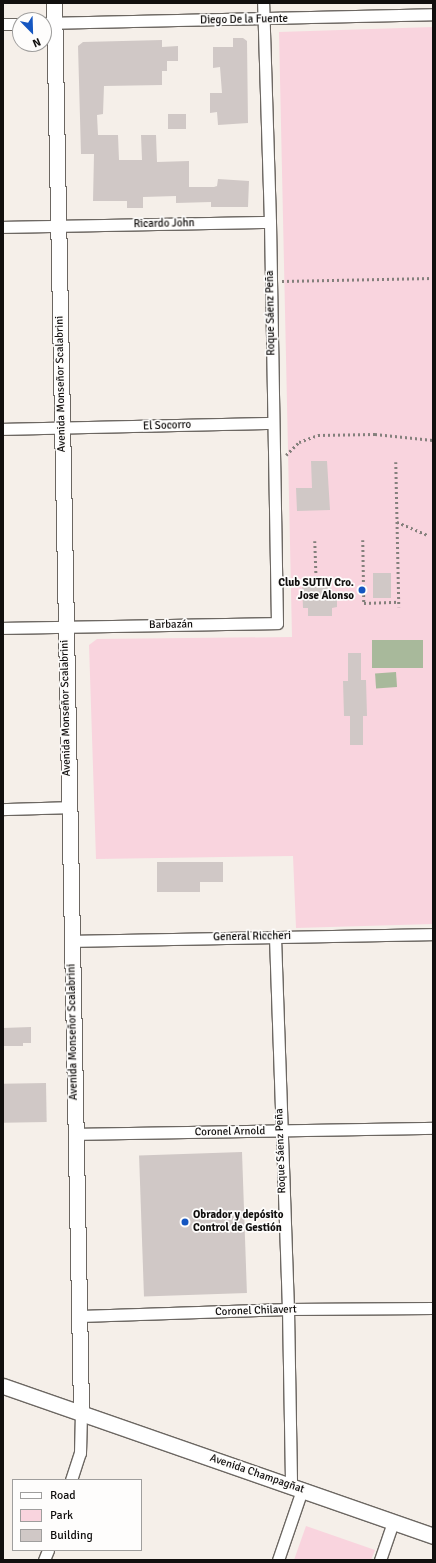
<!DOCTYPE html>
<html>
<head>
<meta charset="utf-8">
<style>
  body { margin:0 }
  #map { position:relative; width:436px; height:1563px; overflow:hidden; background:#f5efe9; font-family:Signika,sans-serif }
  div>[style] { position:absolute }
  .green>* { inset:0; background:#f9d4de }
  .water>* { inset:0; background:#a8b99b; transform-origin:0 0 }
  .building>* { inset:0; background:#d0c8c6; transform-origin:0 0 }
  .path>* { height:2.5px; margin-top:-1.25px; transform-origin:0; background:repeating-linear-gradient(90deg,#84807c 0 2px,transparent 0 5px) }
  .roads { filter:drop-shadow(1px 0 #6c6762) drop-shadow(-1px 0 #6c6762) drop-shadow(0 1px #6c6762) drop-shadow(0 -1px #6c6762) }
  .street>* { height:11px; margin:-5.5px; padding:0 5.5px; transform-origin:5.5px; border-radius:5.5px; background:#fff }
  .secondary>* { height:15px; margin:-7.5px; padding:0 7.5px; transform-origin:7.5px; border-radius:7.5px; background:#fff }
  .dots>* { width:11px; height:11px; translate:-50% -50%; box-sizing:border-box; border:2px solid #fefdfc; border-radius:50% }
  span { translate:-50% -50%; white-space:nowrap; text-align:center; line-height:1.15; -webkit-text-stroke:3.5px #fefdfc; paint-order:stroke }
  .street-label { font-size:11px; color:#110f0e }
  .poi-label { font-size:11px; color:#110f0e; font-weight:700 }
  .right { translate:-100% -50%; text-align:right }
  .left { translate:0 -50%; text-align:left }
  .frame { position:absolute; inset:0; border:4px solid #110f0e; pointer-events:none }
  .legend { position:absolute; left:12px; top:1479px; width:130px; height:72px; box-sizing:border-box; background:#fefdfc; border:1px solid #9f9e9d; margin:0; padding:5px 7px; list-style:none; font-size:12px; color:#110f0e }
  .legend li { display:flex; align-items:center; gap:8px; height:20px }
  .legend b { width:20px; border:1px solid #9f9e9d }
  .north { position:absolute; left:12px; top:12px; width:40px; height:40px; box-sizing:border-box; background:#fefdfc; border:1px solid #9f9e9d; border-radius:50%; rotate:157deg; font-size:11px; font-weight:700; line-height:16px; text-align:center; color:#110f0e }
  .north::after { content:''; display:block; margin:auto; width:14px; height:18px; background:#1556c1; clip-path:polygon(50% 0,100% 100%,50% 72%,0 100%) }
</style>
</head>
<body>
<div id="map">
  <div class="green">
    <i style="clip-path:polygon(433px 27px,433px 924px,296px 928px,293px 856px,96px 859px,89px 645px,97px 639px,292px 637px,279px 32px)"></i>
    <i style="clip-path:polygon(306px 1526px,375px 1550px,371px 1560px,294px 1560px)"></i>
  </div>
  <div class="water">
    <i style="left:423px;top:640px;width:28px;height:51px;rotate:90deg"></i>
    <i style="left:396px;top:672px;width:15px;height:21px;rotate:86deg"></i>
  </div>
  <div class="building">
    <i style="clip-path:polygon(233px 38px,243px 38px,247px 41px,248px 123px,218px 125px,217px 112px,210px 113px,210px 93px,222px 93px,220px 67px,213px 68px,213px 47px,233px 47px)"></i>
    <i style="clip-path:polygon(162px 40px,162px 47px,178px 46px,178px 61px,167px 61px,167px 71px,162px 71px,162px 85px,104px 86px,103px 114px,97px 115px,98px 135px,118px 135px,119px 160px,142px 160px,141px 135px,156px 135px,157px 162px,189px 161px,189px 187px,214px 187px,217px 186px,218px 179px,249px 181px,248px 207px,211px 207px,211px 202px,176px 203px,176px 196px,143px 197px,143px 208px,127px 208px,127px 201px,93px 201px,94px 154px,81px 154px,78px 46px,83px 42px)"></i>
    <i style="left:186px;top:114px;width:15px;height:18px;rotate:90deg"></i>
    <i style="clip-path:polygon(311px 461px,327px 461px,330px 510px,297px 511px,296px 488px,312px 488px)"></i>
    <i style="left:373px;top:573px;width:18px;height:25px"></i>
    <i style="clip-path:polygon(302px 582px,331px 582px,331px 597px,337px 597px,337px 607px,332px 608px,332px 616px,308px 616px,308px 608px,303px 608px)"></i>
    <i style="clip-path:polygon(348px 653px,361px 653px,361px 680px,366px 680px,367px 716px,363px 716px,363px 745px,350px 745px,350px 716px,344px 716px,343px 681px,348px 681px)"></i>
    <i style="clip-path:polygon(157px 862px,223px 862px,223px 882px,200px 882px,200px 892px,157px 892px)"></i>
    <i style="clip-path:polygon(31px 1027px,31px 1043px,23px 1043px,23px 1046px,3px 1046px,3px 1028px)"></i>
    <i style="left:46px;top:1083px;width:39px;height:43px;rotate:89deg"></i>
    <i style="left:242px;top:1152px;width:141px;height:103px;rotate:88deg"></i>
  </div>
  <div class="path">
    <i style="left:282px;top:281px;width:151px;rotate:-1.1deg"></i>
    <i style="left:286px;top:455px;width:18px;rotate:-45deg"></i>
    <i style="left:299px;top:442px;width:20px;rotate:-20deg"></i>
    <i style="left:318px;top:435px;width:57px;rotate:-1deg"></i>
    <i style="left:375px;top:434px;width:58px;rotate:5.9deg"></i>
    <i style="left:396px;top:462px;width:145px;rotate:88.8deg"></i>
    <i style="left:397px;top:522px;width:33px;rotate:23deg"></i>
    <i style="left:363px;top:540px;width:63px;rotate:89.1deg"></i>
    <i style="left:364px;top:603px;width:35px;rotate:-2deg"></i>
    <i style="left:315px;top:541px;width:37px;rotate:88deg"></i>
  </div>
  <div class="roads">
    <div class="street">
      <i style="left:44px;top:23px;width:389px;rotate:-1.3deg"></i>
      <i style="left:3px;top:24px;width:17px"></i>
      <i style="left:3px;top:227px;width:267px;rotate:-1.1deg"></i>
      <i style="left:3px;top:429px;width:269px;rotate:-1.3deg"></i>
      <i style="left:3px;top:628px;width:274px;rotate:-1deg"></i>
      <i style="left:277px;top:623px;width:401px;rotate:-91deg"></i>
      <i style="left:270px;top:222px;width:219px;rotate:-91.8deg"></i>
      <i style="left:3px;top:809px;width:66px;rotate:-1.7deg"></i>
      <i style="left:275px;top:937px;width:372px;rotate:88deg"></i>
      <i style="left:288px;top:1309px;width:177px;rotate:89deg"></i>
      <i style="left:72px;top:941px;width:361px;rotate:-1.1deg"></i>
      <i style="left:75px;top:1134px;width:358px;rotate:-1deg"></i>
      <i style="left:80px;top:1316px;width:208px;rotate:-1.9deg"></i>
      <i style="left:288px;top:1309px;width:145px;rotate:-0.4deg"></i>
      <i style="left:71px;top:1480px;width:28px;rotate:-72deg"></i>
      <i style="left:80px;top:1453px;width:41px;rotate:-88.6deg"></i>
      <i style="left:44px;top:1560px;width:11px;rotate:-68deg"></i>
      <i style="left:278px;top:1560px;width:74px;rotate:-71.1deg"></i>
      <i style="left:380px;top:1560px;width:40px;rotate:-71.1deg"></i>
    </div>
    <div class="secondary">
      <i style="left:54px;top:3px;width:1409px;rotate:88.9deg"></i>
      <i style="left:3px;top:1386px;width:455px;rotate:19.2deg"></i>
    </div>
  </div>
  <div class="dots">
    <i style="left:362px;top:590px;background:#1556c1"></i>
    <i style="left:185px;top:1222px;background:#1556c1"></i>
  </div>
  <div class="street-label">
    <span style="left:244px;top:20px;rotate:-1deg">Diego De la Fuente</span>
    <span style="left:164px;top:224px;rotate:-1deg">Ricardo John</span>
    <span style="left:271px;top:313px;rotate:-91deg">Roque Sáenz Peña</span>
    <span style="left:61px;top:384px;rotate:-91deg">Avenida Monseñor Scalabrini</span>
    <span style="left:167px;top:426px;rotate:-2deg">El Socorro</span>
    <span style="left:171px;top:625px;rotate:-1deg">Barbazán</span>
    <span style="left:66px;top:708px;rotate:-91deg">Avenida Monseñor Scalabrini</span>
    <span style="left:252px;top:937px;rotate:-1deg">General Riccheri</span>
    <span style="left:73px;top:1032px;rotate:-91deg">Avenida Monseñor Scalabrini</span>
    <span style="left:230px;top:1132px;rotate:-1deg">Coronel Arnold</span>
    <span style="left:281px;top:1151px;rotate:-92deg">Roque Sáenz Peña</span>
    <span style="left:256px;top:1311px;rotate:-2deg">Coronel Chilavert</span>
    <span style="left:257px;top:1474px;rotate:19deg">Avenida Champagñat</span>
  </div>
  <div class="poi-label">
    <span class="right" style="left:354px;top:590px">Club SUTIV Cro.<br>Jose Alonso</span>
    <span class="left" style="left:193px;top:1222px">Obrador y depósito<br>Control de Gestión</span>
  </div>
  <div class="frame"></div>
  <ul class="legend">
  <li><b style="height:5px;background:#fff"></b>Road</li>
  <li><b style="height:11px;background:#f9d4de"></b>Park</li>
  <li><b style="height:11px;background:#d0c8c6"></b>Building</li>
  </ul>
  <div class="north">N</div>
</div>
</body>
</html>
